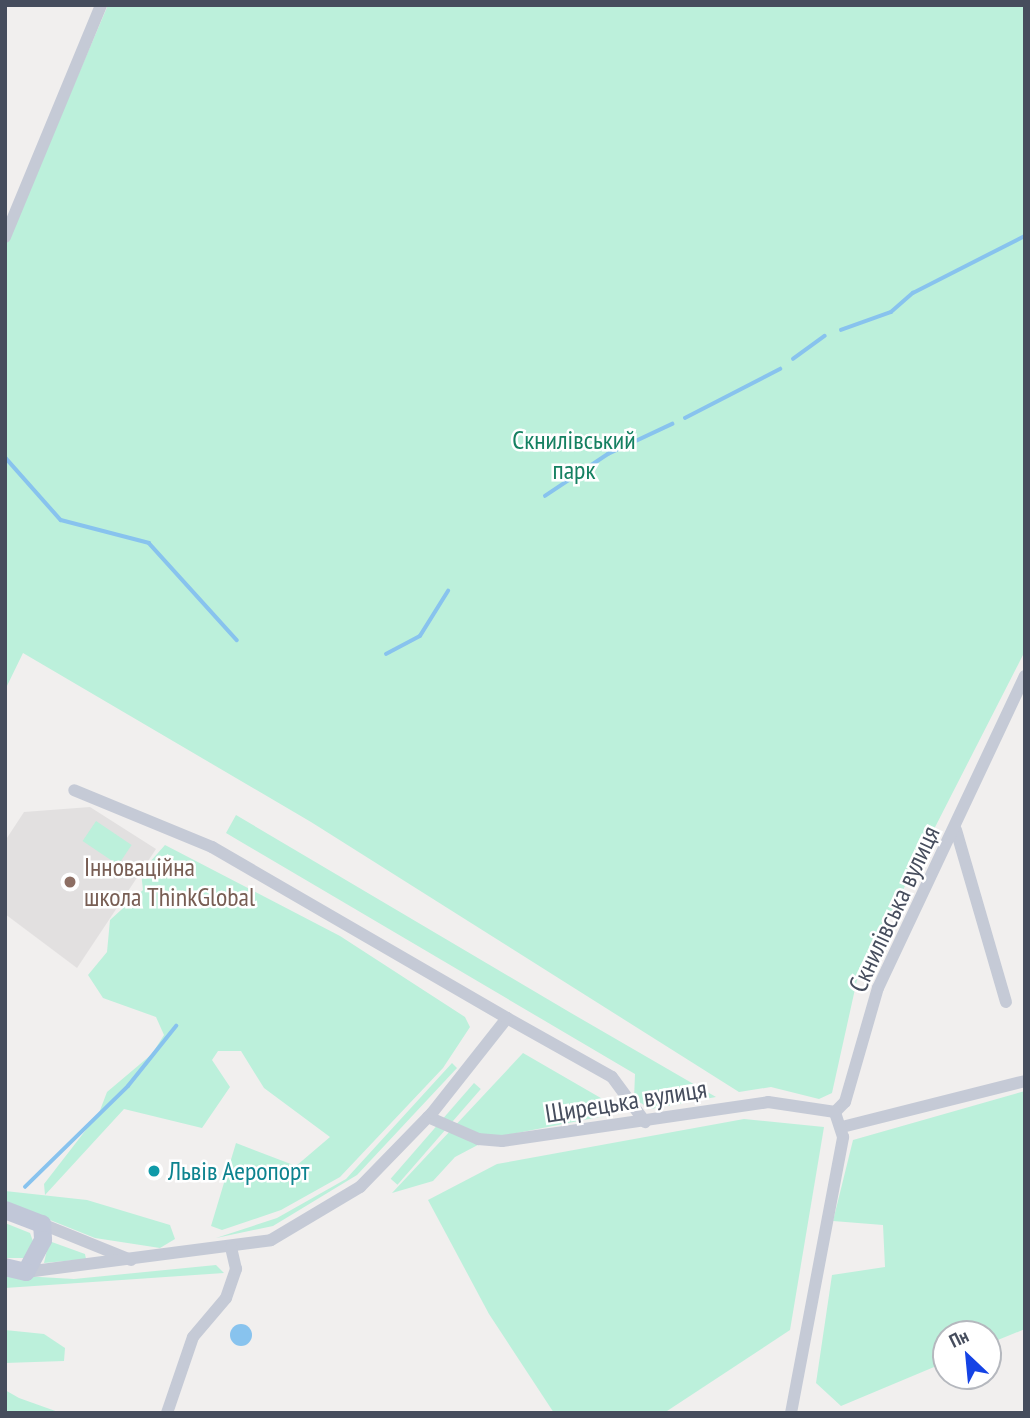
<!DOCTYPE html>
<html>
<head>
<meta charset="utf-8">
<style>
  body { margin:0 }
  #map { position:relative; width:1030px; height:1418px; overflow:hidden; background:#f1efee; font-family:"PT Sans Narrow",sans-serif }
  div>[style] { position:absolute }
  .education>* { inset:0; background:#e2e0e0 }
  .green>* { inset:0; background:#bcf0db; transform-origin:0 0 }
  .water>* { inset:0; background:#88c3ee }
  .round { border-radius:50% }
  .stream>* { height:3.5px; margin:-1.75px; padding:0 1.75px; transform-origin:1.75px; border-radius:1.75px; background:#88c3ee }
  .street>* { height:12px; margin:-6px; padding:0 6px; transform-origin:6px; border-radius:6px; background:#c5cad6 }
  .secondary>* { height:18px; margin:-9px; padding:0 9px; transform-origin:9px; border-radius:9px; background:#c1c7d8 }
  .dots>* { width:19px; height:19px; translate:-50% -50%; box-sizing:border-box; border:4px solid #fff; border-radius:50% }
  span { translate:-50% -50%; white-space:nowrap; text-align:center; line-height:1.15; -webkit-text-stroke:5px #fff; paint-order:stroke }
  .park-label { font-size:26px; color:#158061 }
  .education-label { font-size:26px; color:#785e54 }
  .left { translate:0 -50%; text-align:left }
  .street-label { font-size:26px; color:#464d5d }
  .culture-label { font-size:26px; color:#0d838f }
  .frame { position:absolute; inset:0; border:7px solid #464d5d; pointer-events:none }
  .north { position:absolute; left:932px; top:1320px; width:70px; height:70px; box-sizing:border-box; background:#fff; border:2px solid #b5b8be; border-radius:50%; rotate:334deg; font-size:19px; font-weight:700; line-height:28px; text-align:center; color:#464d5d }
  .north::after { content:''; display:block; margin:auto; width:24px; height:32px; background:#1543e5; clip-path:polygon(50% 0,100% 100%,50% 72%,0 100%) }
</style>
</head>
<body>
<div id="map">
  <div class="education">
    <i style="clip-path:polygon(90px 807px,156px 849px,77px 968px,5px 914px,5px 841px,24px 812px)"></i>
  </div>
  <div class="green">
    <i style="clip-path:polygon(108px 5px,1025px 5px,1025px 651px,857px 980px,832px 1093px,819px 1099px,771px 1087px,739px 1092px,311px 822px,23px 653px,5px 690px,5px 246px)"></i>
    <i style="clip-path:polygon(236px 815px,571px 1013px,716px 1097px,651px 1109px,634px 1099px,635px 1074px,226px 833px)"></i>
    <i style="left:96px;top:821px;width:43px;height:24px;rotate:34deg"></i>
    <i style="clip-path:polygon(165px 845px,340px 936px,465px 1017px,470px 1027px,443px 1068px,340px 1177px,281px 1210px,222px 1230px,211px 1226px,236px 1143px,296px 1166px,330px 1137px,264px 1088px,241px 1051px,218px 1051px,212px 1060px,230px 1087px,202px 1128px,124px 1109px,45px 1195px,44px 1184px,99px 1113px,107px 1092px,152px 1054px,164px 1035px,156px 1017px,103px 998px,88px 975px,107px 952px,110px 920px,143px 890px,141px 872px)"></i>
    <i style="clip-path:polygon(523px 1053px,625px 1112px,491px 1138px,455px 1157px,433px 1181px,392px 1193px)"></i>
    <i style="clip-path:polygon(452px 1063px,457px 1068px,357px 1175px,273px 1226px,216px 1238px,277px 1218px,346px 1179px)"></i>
    <i style="left:474px;top:1083px;width:9px;height:127px;rotate:41deg"></i>
    <i style="clip-path:polygon(1025px 1091px,1025px 1329px,988px 1344px,988px 1334px,946px 1334px,946px 1362px,841px 1406px,816px 1383px,832px 1275px,885px 1267px,883px 1225px,833px 1221px,853px 1140px)"></i>
    <i style="clip-path:polygon(744px 1119px,824px 1127px,790px 1330px,664px 1413px,554px 1413px,489px 1314px,428px 1200px,497px 1164px)"></i>
    <i style="clip-path:polygon(5px 1191px,87px 1200px,170px 1225px,175px 1239px,160px 1248px,95px 1238px,5px 1202px)"></i>
    <i style="clip-path:polygon(5px 1223px,30px 1233px,34px 1244px,26px 1258px,5px 1258px)"></i>
    <i style="clip-path:polygon(49px 1241px,85px 1254px,86px 1259px,44px 1263px)"></i>
    <i style="clip-path:polygon(216px 1265px,224px 1273px,5px 1288px,5px 1275px,74px 1279px)"></i>
    <i style="clip-path:polygon(5px 1330px,44px 1334px,65px 1348px,64px 1361px,5px 1363px)"></i>
    <i style="clip-path:polygon(5px 1390px,19px 1398px,61px 1413px,5px 1413px)"></i>
  </div>
  <div class="water">
    <i class="round" style="left:230px;top:1324px;width:22px;height:22px"></i>
  </div>
  <div class="stream">
    <i style="left:841px;top:330px;width:53px;rotate:-19.8deg"></i>
    <i style="left:891px;top:312px;width:29px;rotate:-41deg"></i>
    <i style="left:913px;top:293px;width:126px;rotate:-27deg"></i>
    <i style="left:793px;top:359px;width:39px;rotate:-36deg"></i>
    <i style="left:685px;top:418px;width:107px;rotate:-27.3deg"></i>
    <i style="left:5px;top:457px;width:84px;rotate:48.4deg"></i>
    <i style="left:61px;top:520px;width:91px;rotate:14.6deg"></i>
    <i style="left:149px;top:543px;width:131px;rotate:47.8deg"></i>
    <i style="left:545px;top:496px;width:76px;rotate:-33.7deg"></i>
    <i style="left:608px;top:454px;width:71px;rotate:-25.1deg"></i>
    <i style="left:386px;top:654px;width:38px;rotate:-28deg"></i>
    <i style="left:420px;top:636px;width:53px;rotate:-58.1deg"></i>
    <i style="left:25px;top:1187px;width:144px;rotate:-44.4deg"></i>
    <i style="left:128px;top:1086px;width:77px;rotate:-51.3deg"></i>
  </div>
  <div class="street">
    <i style="left:5px;top:237px;width:251px;rotate:-67.5deg"></i>
    <i style="left:956px;top:830px;width:179px;rotate:73.8deg"></i>
    <i style="left:507px;top:1018px;width:120px;rotate:29.3deg"></i>
    <i style="left:612px;top:1077px;width:56px;rotate:53.7deg"></i>
    <i style="left:835px;top:1112px;width:14px;rotate:-45deg"></i>
    <i style="left:845px;top:1102px;width:119px;rotate:-73.9deg"></i>
    <i style="left:878px;top:988px;width:345px;rotate:-64.8deg"></i>
    <i style="left:428px;top:1117px;width:55px;rotate:23.7deg"></i>
    <i style="left:478px;top:1139px;width:24px;rotate:5deg"></i>
    <i style="left:502px;top:1141px;width:269px;rotate:-8.3deg"></i>
    <i style="left:768px;top:1102px;width:68px;rotate:8.5deg"></i>
    <i style="left:842px;top:1127px;width:189px;rotate:-14.1deg"></i>
    <i style="left:42px;top:1224px;width:96px;rotate:22deg"></i>
    <i style="left:26px;top:1272px;width:247px;rotate:-7.4deg"></i>
    <i style="left:271px;top:1240px;width:104px;rotate:-30.8deg"></i>
    <i style="left:360px;top:1187px;width:103px;rotate:-45.8deg"></i>
    <i style="left:432px;top:1113px;width:121px;rotate:-51.7deg"></i>
    <i style="left:507px;top:1018px;width:341px;rotate:-149.9deg"></i>
    <i style="left:212px;top:847px;width:149px;rotate:-157.6deg"></i>
    <i style="left:167px;top:1413px;width:80px;rotate:-71.1deg"></i>
    <i style="left:193px;top:1337px;width:51px;rotate:-49.8deg"></i>
    <i style="left:226px;top:1298px;width:31px;rotate:-71deg"></i>
    <i style="left:236px;top:1269px;width:22px;rotate:-103deg"></i>
    <i style="left:791px;top:1413px;width:281px;rotate:-79.3deg"></i>
    <i style="left:843px;top:1137px;width:26px;rotate:-108deg"></i>
  </div>
  <div class="secondary">
    <i style="left:5px;top:1210px;width:40px;rotate:21deg"></i>
    <i style="left:42px;top:1224px;width:16px;rotate:86deg"></i>
    <i style="left:43px;top:1240px;width:36px;rotate:118deg"></i>
    <i style="left:26px;top:1272px;width:22px;rotate:-167deg"></i>
  </div>
  <div class="dots">
    <i style="left:70px;top:882px;background:#8d6e63"></i>
    <i style="left:154px;top:1171px;background:#0f9aa8"></i>
  </div>
  <div class="park-label">
    <span style="left:574px;top:455px">Скнилівський<br>парк</span>
  </div>
  <div class="education-label">
    <span class="left" style="left:84px;top:882px">Інноваційна<br>школа ThinkGlobal</span>
  </div>
  <div class="street-label">
    <span style="left:894px;top:909px;rotate:-65deg">Скнилівська вулиця</span>
    <span style="left:626px;top:1101px;rotate:-9deg">Щирецька вулиця</span>
  </div>
  <div class="culture-label">
    <span class="left" style="left:168px;top:1171px">Львів Аеропорт</span>
  </div>
  <div class="frame"></div>
  <div class="north">Пн</div>
</div>
</body>
</html>
